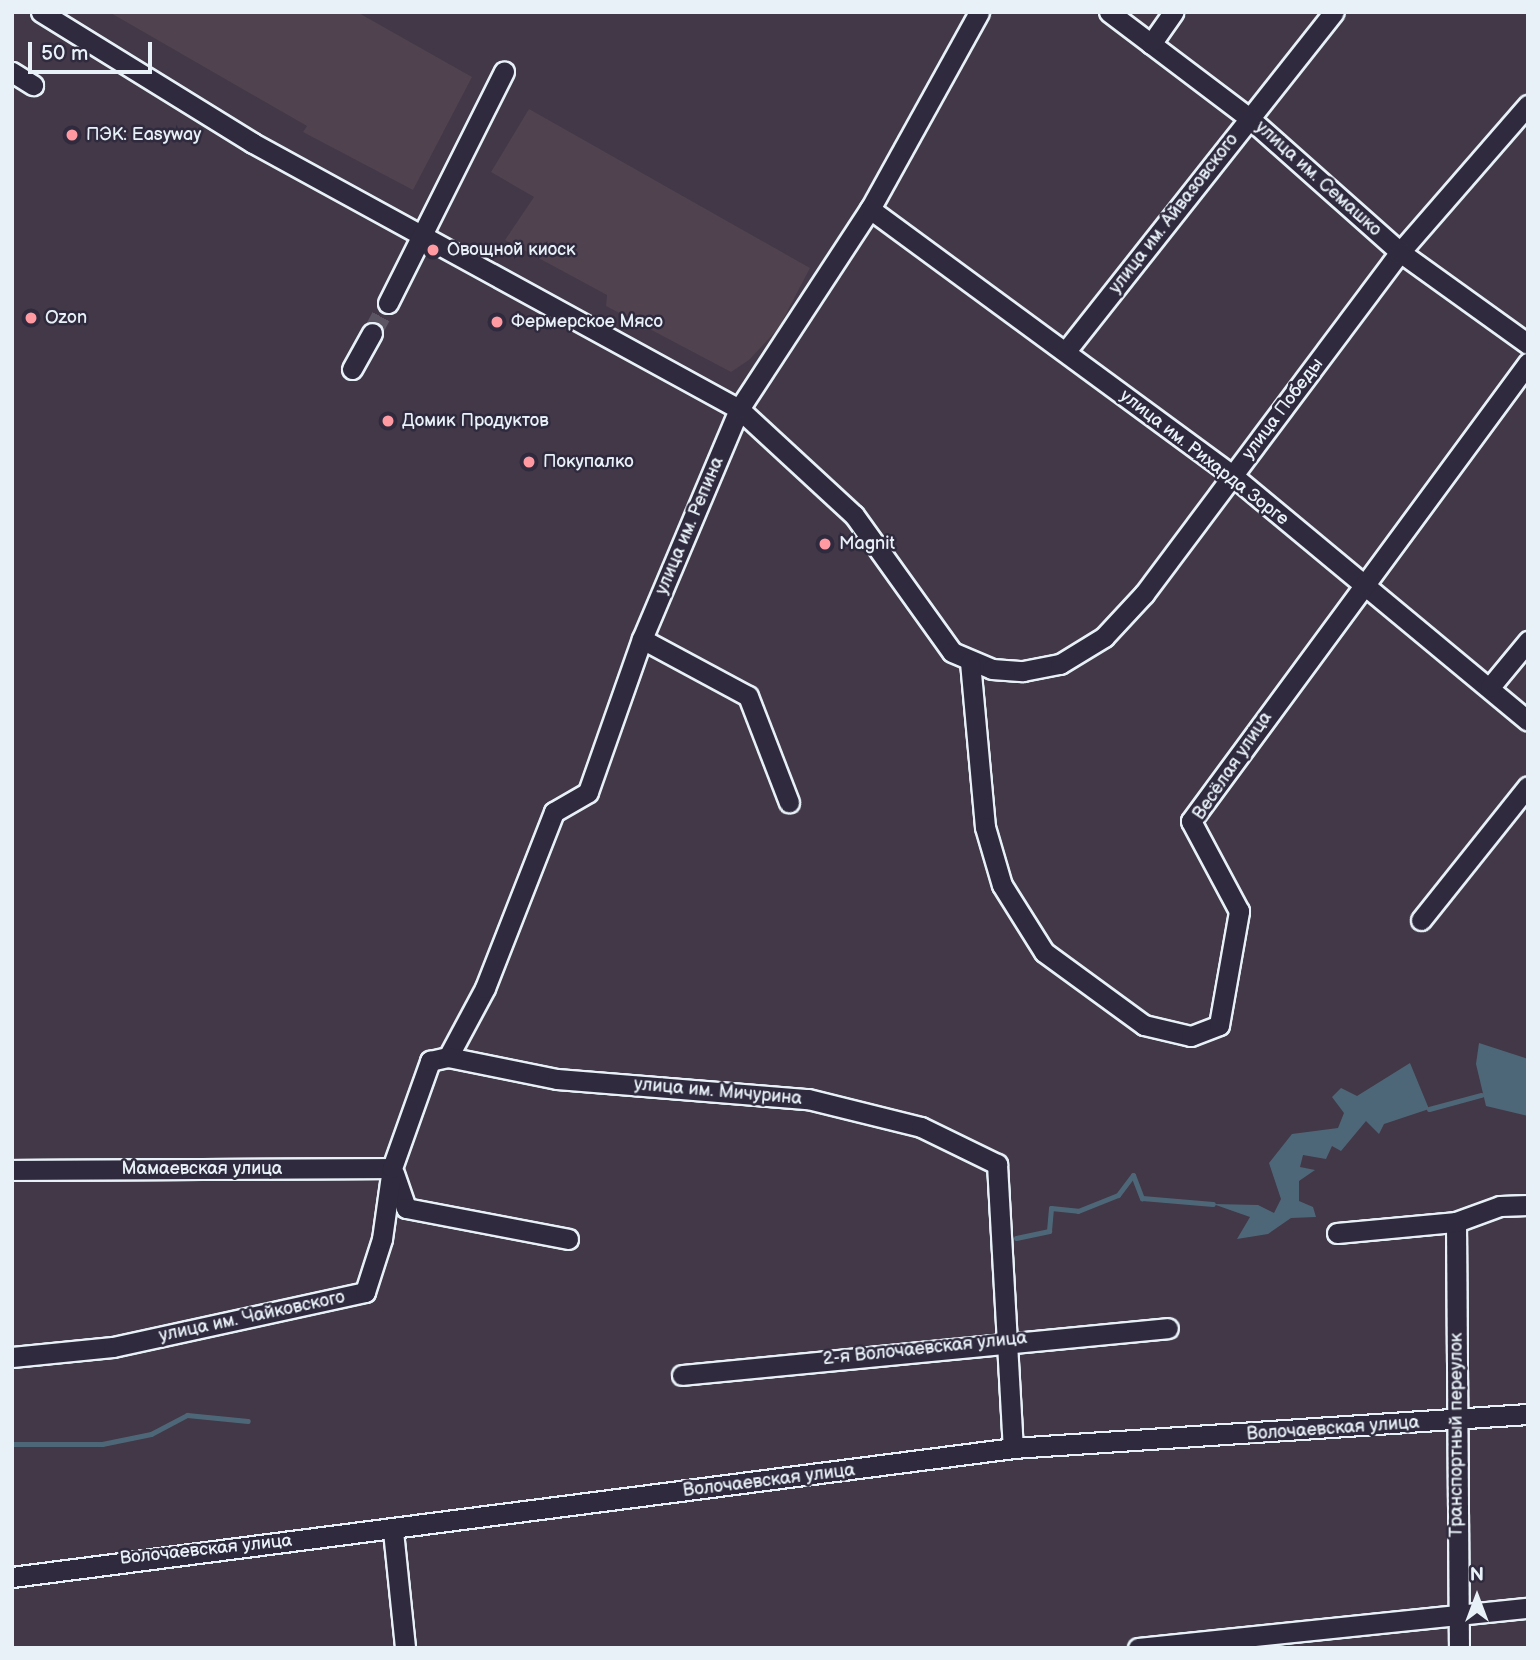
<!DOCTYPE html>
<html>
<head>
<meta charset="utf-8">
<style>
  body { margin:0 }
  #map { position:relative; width:1540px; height:1660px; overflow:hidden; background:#423847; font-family:"Balsamiq Sans",sans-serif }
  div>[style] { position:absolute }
  .built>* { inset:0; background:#50424e }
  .water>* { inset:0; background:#4e6778 }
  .stream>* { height:5px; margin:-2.5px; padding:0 2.5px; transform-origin:2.5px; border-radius:2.5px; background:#4e6778 }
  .minor-tunnel>* { height:19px; margin-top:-9.5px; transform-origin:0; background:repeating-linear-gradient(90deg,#5b5462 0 19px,transparent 0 29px) }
  .roads { filter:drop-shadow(2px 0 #e8f1f8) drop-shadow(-2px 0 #e8f1f8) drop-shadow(0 2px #e8f1f8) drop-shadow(0 -2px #e8f1f8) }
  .minor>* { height:19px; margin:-9.5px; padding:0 9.5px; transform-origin:9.5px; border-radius:9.5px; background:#2f2a3d }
  .dots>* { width:19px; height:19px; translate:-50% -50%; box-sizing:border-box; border:4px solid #2f2a3d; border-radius:50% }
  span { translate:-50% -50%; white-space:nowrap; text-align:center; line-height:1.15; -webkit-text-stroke:5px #2f2a3d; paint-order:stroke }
  .poi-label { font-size:18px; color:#e8f1f8 }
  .left { translate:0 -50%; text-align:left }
  .street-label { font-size:18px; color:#e8f1f8 }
  .frame { position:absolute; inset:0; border:14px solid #e8f1f8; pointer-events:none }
  .north { position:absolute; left:1442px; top:1562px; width:70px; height:70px; -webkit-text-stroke:5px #2f2a3d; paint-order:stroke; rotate:0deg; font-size:19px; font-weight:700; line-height:28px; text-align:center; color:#e8f1f8 }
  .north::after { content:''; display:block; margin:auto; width:24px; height:32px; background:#e8f1f8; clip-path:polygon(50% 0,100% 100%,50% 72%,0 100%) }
  .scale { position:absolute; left:28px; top:42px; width:124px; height:32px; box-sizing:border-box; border:4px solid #e8f1f8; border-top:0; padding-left:9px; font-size:21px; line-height:24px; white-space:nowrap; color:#e8f1f8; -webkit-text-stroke:5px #2f2a3d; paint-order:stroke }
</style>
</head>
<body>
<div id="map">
  <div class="built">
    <i style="clip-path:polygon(109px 12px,357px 12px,472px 77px,413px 190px,303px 132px,307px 126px)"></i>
    <i style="clip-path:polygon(529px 109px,810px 268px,778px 329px,749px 360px,731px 372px,606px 306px,607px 295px,505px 240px,534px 197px,491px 172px)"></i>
  </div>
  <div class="water">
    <i style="clip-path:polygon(1479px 1043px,1528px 1059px,1528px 1116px,1486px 1106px,1476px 1064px)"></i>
    <i style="clip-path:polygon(1410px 1063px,1429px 1109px,1384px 1124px,1379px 1134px,1366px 1121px,1341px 1151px,1332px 1146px,1326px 1159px,1303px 1155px,1300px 1167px,1315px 1170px,1299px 1181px,1299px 1201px,1313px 1207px,1316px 1217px,1291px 1218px,1268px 1234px,1237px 1239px,1250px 1217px,1213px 1204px,1258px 1205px,1274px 1213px,1281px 1199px,1269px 1163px,1292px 1134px,1338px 1128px,1344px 1113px,1332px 1097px,1341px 1088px,1357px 1096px)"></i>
  </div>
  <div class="stream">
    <i style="left:1429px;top:1109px;width:54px;rotate:-15.1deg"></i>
    <i style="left:1016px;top:1238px;width:34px;rotate:-12deg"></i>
    <i style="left:1049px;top:1231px;width:23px;rotate:-85deg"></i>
    <i style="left:1051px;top:1208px;width:27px;rotate:6deg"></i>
    <i style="left:1078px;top:1211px;width:43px;rotate:-21.8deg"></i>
    <i style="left:1118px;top:1195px;width:25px;rotate:-53deg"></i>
    <i style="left:1133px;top:1175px;width:25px;rotate:69deg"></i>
    <i style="left:1142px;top:1198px;width:71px;rotate:4.8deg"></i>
    <i style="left:12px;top:1444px;width:90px"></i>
    <i style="left:102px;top:1444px;width:50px;rotate:-11.5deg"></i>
    <i style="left:151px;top:1434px;width:41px;rotate:-27.8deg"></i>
    <i style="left:187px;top:1415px;width:61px;rotate:5.6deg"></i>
  </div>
  <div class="minor-tunnel">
    <i style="left:372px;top:333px;width:34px;rotate:-62deg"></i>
  </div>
  <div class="roads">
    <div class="minor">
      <i style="left:41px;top:12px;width:249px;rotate:31.7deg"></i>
      <i style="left:253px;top:143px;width:554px;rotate:28.69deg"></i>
      <i style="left:739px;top:409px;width:156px;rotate:42.7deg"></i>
      <i style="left:854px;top:515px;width:168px;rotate:54.4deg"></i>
      <i style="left:952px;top:652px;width:43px;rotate:23deg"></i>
      <i style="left:992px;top:669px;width:31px;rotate:4deg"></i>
      <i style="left:1023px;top:671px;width:38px;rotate:-11deg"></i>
      <i style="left:1060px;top:664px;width:52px;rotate:-31.5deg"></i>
      <i style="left:1104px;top:637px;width:59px;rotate:-47.1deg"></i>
      <i style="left:1144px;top:594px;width:427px;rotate:-53.2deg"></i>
      <i style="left:1400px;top:252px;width:195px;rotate:-49deg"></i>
      <i style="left:1109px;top:12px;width:176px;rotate:37.1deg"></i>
      <i style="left:1249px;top:118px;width:202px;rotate:41.6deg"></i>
      <i style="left:1400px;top:252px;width:158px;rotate:35.7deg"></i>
      <i style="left:1151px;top:44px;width:39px;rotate:-55deg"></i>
      <i style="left:12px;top:72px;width:25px;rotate:32deg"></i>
      <i style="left:870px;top:209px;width:451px;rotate:36.3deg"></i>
      <i style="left:1233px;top:476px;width:383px;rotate:39.7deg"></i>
      <i style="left:388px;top:303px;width:259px;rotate:-63.4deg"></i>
      <i style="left:1066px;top:351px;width:432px;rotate:-51.7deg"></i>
      <i style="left:352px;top:369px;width:41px;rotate:-60.9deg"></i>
      <i style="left:642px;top:639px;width:120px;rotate:28.3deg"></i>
      <i style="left:748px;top:696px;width:114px;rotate:68.9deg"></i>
      <i style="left:970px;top:662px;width:166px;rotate:84.8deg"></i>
      <i style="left:985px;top:827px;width:60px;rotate:73.7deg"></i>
      <i style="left:1002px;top:885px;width:79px;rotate:57.9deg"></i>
      <i style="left:1044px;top:952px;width:124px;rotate:36.1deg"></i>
      <i style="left:1144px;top:1025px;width:48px;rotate:13.2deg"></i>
      <i style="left:1191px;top:1036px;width:30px;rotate:-21deg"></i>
      <i style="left:1219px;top:1025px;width:116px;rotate:-80deg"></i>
      <i style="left:1239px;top:911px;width:102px;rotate:-118.1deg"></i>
      <i style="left:1191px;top:821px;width:569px;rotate:-53.65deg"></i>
      <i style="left:1490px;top:687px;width:60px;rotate:-50.4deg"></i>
      <i style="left:1421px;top:920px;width:171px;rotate:-51.4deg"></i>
      <i style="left:448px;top:1057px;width:78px;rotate:-61.8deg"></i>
      <i style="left:485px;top:988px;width:189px;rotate:-68.6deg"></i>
      <i style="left:554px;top:812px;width:39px;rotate:-30deg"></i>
      <i style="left:588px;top:792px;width:162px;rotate:-70.6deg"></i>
      <i style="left:642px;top:639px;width:250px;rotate:-67.1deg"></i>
      <i style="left:739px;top:409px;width:239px;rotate:-56.8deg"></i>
      <i style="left:870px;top:209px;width:225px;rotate:-61deg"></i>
      <i style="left:12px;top:1170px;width:380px;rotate:-0.3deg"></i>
      <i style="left:394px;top:1173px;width:37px;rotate:71deg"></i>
      <i style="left:406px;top:1208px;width:165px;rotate:10.8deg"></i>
      <i style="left:1456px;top:1222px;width:426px;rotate:89.6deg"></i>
      <i style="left:1337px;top:1233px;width:120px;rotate:-5.3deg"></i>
      <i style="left:1456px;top:1222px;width:47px;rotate:-20deg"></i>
      <i style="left:1500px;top:1206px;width:28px;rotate:-2deg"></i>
      <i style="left:12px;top:1357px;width:101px;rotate:-5.7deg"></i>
      <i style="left:113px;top:1347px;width:258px;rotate:-12.3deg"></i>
      <i style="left:365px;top:1292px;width:56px;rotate:-72.2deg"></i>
      <i style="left:382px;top:1239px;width:72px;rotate:-82deg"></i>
      <i style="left:392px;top:1168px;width:114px;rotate:-70.4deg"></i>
      <i style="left:430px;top:1061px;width:18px;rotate:-13deg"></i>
      <i style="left:448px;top:1057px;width:111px;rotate:11.4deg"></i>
      <i style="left:557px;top:1079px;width:252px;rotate:4.6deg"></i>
      <i style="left:808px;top:1099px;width:116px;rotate:13.9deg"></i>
      <i style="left:921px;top:1127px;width:85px;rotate:26deg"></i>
      <i style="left:997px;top:1164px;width:284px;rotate:86.8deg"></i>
      <i style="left:682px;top:1375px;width:488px;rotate:-5.5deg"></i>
      <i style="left:393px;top:1531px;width:118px;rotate:84.1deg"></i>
      <i style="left:12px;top:1577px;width:1009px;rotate:-7.34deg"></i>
      <i style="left:1013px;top:1448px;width:516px;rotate:-3.78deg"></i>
      <i style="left:1138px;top:1648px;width:392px;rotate:-5.9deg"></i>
    </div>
  </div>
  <div class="dots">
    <i style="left:72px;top:135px;background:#ff9aa2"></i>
    <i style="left:433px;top:250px;background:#ff9aa2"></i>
    <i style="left:31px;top:318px;background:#ff9aa2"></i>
    <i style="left:497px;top:322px;background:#ff9aa2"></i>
    <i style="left:388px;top:421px;background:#ff9aa2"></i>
    <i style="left:529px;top:462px;background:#ff9aa2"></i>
    <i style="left:825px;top:544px;background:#ff9aa2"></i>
  </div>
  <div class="poi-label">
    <span class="left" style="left:86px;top:135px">ПЭК: Easyway</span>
    <span class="left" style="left:447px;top:250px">Овощной киоск</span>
    <span class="left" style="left:45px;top:318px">Ozon</span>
    <span class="left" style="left:511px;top:322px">Фермерское Мясо</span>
    <span class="left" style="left:402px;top:421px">Домик Продуктов</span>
    <span class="left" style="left:543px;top:462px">Покупалко</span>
    <span class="left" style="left:839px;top:544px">Magnit</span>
  </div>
  <div class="street-label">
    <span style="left:1318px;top:179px;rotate:42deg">улица им. Семашко</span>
    <span style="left:1174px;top:214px;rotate:-52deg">улица им. Айвазовского</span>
    <span style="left:1283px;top:409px;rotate:-53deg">улица Победы</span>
    <span style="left:1204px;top:458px;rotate:38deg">улица им. Рихарда Зорге</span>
    <span style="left:690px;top:526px;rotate:-67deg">улица им. Репина</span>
    <span style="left:1233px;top:766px;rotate:-56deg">Весёлая улица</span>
    <span style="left:718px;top:1092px;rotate:5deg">улица им. Мичурина</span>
    <span style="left:202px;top:1169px">Мамаевская улица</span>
    <span style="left:252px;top:1317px;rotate:-12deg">улица им. Чайковского</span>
    <span style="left:925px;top:1349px;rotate:-6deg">2-я Волочаевская улица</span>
    <span style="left:1333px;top:1429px;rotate:-4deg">Волочаевская улица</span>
    <span style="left:1457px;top:1435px;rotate:-90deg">Транспортный переулок</span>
    <span style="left:769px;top:1481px;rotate:-7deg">Волочаевская улица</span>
    <span style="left:206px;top:1550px;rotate:-6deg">Волочаевская улица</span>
  </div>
  <div class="frame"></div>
  <div class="north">N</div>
  <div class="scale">50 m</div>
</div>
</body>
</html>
